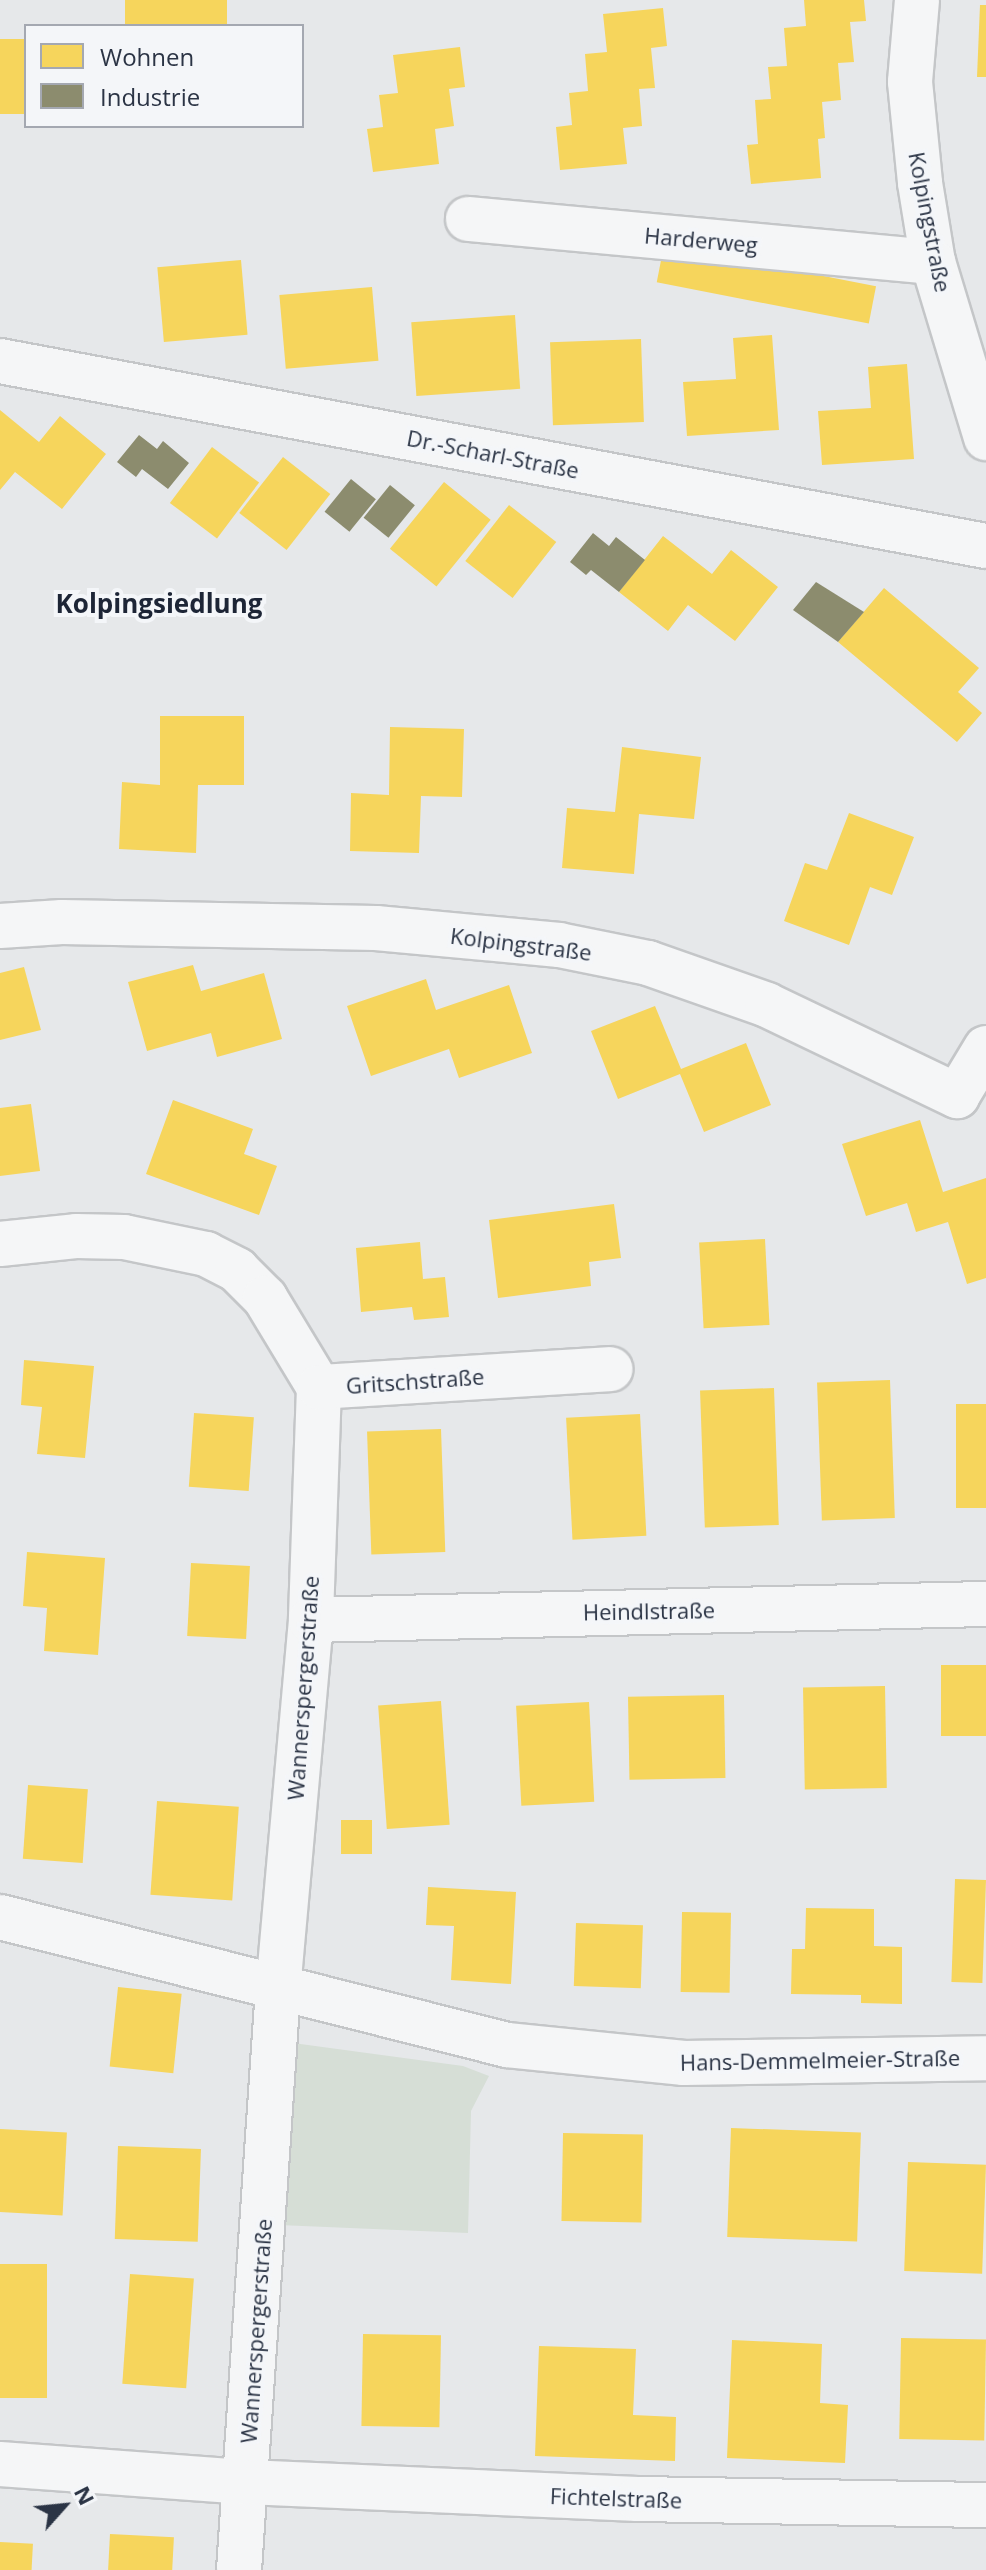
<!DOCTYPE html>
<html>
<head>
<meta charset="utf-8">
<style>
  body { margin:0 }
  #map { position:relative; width:986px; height:2570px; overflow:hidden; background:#e6e8ea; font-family:"Open Sans",sans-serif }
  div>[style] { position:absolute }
  .green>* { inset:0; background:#d6ded6 }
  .homes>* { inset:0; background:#f6d55c; transform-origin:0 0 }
  .industry>* { inset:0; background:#8c8c6e; transform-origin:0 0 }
  .roads { filter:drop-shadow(2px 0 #c4c6c8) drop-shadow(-2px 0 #c4c6c8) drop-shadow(0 2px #c4c6c8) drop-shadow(0 -2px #c4c6c8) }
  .minor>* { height:44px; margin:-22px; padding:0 22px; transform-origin:22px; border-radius:22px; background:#f5f6f7 }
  span { translate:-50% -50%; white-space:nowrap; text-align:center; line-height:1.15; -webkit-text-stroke:8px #f4f6f9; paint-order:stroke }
  .street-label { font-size:22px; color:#2b3445 }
  .quarter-label { font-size:26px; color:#1d2536; font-weight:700 }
  .legend { position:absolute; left:24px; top:24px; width:280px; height:104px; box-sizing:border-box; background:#f4f6f9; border:2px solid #a4a8b1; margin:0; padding:10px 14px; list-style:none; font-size:24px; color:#2b3445 }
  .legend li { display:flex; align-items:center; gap:16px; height:40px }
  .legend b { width:40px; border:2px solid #a4a8b1 }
  .north { position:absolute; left:24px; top:2466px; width:80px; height:80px; -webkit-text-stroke:6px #f4f6f9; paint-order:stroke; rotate:63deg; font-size:22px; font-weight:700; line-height:32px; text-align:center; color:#2b3445 }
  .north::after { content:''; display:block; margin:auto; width:28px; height:36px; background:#2b3445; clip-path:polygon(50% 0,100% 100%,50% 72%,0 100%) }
</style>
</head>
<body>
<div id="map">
  <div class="green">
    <i style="clip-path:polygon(293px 2043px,463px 2066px,489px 2076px,471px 2111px,468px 2233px,279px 2225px)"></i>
  </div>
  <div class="homes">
    <i style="left:125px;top:0;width:102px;height:26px"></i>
    <i style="clip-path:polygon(804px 0,864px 0,866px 21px,850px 22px,854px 62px,838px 63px,841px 100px,822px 102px,825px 138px,818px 139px,821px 178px,751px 184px,747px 145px,758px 144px,755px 100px,771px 99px,768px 67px,787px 66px,784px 28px,806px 26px)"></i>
    <i style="clip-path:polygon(980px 5px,986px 5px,986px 77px,977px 77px)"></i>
    <i style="clip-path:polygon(663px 8px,667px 46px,651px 48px,655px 88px,639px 89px,642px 126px,623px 128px,627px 164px,560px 170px,556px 127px,572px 125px,569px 93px,588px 91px,585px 54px,607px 52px,603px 14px)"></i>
    <i style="left:26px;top:39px;width:75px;height:26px;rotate:90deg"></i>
    <i style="clip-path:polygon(460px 47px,465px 87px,449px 89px,454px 126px,435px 129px,439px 164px,373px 172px,367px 129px,383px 127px,379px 95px,398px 93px,393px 55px)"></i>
    <i style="left:664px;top:245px;width:216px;height:38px;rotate:11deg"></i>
    <i style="left:241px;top:260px;width:75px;height:84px;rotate:85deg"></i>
    <i style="left:372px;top:287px;width:74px;height:93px;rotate:85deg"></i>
    <i style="left:515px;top:315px;width:74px;height:104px;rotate:86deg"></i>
    <i style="clip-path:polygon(772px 335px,779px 430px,687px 436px,683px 382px,736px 379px,733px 338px)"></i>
    <i style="left:641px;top:339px;width:83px;height:91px;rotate:88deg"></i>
    <i style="clip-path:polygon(907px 364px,914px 459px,822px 465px,818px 411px,871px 408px,868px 367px)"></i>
    <i style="clip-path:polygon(0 410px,39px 442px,60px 416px,106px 454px,62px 509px,15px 472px,0 490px)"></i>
    <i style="left:212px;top:447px;width:59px;height:70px;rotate:37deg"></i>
    <i style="left:283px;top:457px;width:60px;height:71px;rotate:38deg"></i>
    <i style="left:444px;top:482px;width:60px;height:86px;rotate:39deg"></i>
    <i style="left:509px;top:505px;width:60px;height:71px;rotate:38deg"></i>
    <i style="clip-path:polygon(663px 536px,712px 574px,731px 550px,778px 587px,735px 641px,688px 605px,668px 631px,619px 592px)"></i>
    <i style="clip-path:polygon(884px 588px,979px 668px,958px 692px,982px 713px,957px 742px,838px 642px)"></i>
    <i style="clip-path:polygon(160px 716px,244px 716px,244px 785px,198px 785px,196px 853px,119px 849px,122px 782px,160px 785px)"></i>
    <i style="clip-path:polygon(390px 727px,464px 729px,462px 797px,421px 796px,419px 853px,350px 851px,351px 793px,389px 795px)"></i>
    <i style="clip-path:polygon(622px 747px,701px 757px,694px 819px,639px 814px,634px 874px,562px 868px,567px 808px,615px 812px)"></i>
    <i style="clip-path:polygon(849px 813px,914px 837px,892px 895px,870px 887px,849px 945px,784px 921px,805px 863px,827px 870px)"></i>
    <i style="clip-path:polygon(193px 965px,201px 991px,264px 973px,282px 1039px,217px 1057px,211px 1033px,147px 1051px,128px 982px)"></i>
    <i style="clip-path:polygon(24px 967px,41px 1030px,0 1040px,0 973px)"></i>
    <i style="clip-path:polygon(426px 979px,436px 1010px,509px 985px,532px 1053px,459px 1078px,449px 1049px,371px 1076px,347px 1006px)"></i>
    <i style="clip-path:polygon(655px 1006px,681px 1069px,746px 1043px,771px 1105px,704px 1132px,680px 1074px,618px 1099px,591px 1031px)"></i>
    <i style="clip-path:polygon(173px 1100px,253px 1129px,244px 1154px,277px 1166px,259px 1215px,146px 1174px)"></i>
    <i style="clip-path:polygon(31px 1104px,40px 1171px,0 1176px,0 1108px)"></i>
    <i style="clip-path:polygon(920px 1120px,943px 1192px,986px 1178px,986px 1278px,967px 1284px,948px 1222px,916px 1232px,907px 1203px,866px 1216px,842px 1144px)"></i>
    <i style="clip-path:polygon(614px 1204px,621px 1258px,589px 1262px,591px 1286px,498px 1298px,489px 1220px)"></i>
    <i style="left:765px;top:1239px;width:86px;height:66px;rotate:87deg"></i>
    <i style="clip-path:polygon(420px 1242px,423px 1279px,445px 1277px,449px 1317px,414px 1320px,412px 1307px,361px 1312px,356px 1248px)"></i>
    <i style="clip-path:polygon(24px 1360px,94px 1366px,85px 1458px,37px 1454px,42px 1407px,21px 1405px)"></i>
    <i style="left:890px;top:1380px;width:138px;height:73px;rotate:88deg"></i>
    <i style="left:774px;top:1388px;width:137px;height:74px;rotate:88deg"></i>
    <i style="left:986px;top:1404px;width:104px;height:30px;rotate:90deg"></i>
    <i style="left:194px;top:1413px;width:60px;height:74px;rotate:4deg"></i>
    <i style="left:640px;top:1414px;width:122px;height:74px;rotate:87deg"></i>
    <i style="left:441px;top:1429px;width:123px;height:74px;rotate:88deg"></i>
    <i style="clip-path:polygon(27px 1552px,105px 1558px,98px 1655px,44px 1651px,47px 1608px,23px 1606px)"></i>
    <i style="left:191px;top:1563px;width:59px;height:73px;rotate:3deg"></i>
    <i style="left:986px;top:1665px;width:71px;height:45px;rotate:90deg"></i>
    <i style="left:885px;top:1686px;width:102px;height:82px;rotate:89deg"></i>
    <i style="left:724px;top:1695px;width:83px;height:96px;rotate:89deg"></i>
    <i style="left:441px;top:1701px;width:124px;height:63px;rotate:86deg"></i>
    <i style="left:589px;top:1702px;width:100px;height:73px;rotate:87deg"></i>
    <i style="left:28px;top:1785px;width:60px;height:74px;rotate:4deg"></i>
    <i style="left:157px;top:1801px;width:82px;height:94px;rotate:4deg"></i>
    <i style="left:341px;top:1820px;width:31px;height:34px"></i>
    <i style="left:955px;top:1879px;width:31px;height:103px;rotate:2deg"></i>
    <i style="clip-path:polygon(428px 1887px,516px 1892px,511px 1984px,451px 1980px,454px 1926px,426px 1925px)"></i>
    <i style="clip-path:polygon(806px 1908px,874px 1909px,874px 1946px,902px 1947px,902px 2004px,861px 2003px,861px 1995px,791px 1994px,792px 1949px,805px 1949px)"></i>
    <i style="left:682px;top:1912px;width:49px;height:80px;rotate:1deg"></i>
    <i style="left:576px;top:1923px;width:67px;height:63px;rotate:2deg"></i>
    <i style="left:118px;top:1987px;width:64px;height:80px;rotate:6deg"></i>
    <i style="left:731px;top:2128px;width:130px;height:109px;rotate:2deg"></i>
    <i style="left:0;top:2129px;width:67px;height:83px;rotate:3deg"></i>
    <i style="left:563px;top:2133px;width:80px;height:88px;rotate:1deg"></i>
    <i style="left:118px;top:2146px;width:83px;height:93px;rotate:2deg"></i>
    <i style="left:908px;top:2162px;width:78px;height:109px;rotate:2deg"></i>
    <i style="left:0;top:2264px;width:47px;height:134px"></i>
    <i style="left:130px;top:2274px;width:64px;height:110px;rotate:4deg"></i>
    <i style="left:363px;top:2334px;width:78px;height:92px;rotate:1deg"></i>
    <i style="left:901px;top:2338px;width:85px;height:101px;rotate:1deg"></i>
    <i style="clip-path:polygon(732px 2340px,822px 2344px,820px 2403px,848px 2405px,845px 2463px,727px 2458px)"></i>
    <i style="clip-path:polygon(539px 2346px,636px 2349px,633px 2415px,676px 2417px,675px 2461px,535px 2456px)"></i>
    <i style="left:110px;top:2534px;width:64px;height:36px;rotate:3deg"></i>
    <i style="left:0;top:2542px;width:33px;height:28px;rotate:3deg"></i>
  </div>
  <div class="industry">
    <i style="clip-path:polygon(139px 435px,157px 449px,163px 441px,189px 463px,168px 489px,142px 469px,136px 477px,117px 462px)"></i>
    <i style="left:351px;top:479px;width:32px;height:42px;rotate:39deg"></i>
    <i style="left:390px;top:485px;width:32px;height:42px;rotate:39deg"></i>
    <i style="clip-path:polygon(593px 533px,609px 546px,616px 537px,645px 560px,619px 592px,591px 570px,586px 575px,570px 562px)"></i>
    <i style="clip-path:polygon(816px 582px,864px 612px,838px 642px,793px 610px)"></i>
  </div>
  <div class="roads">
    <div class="minor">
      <i style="left:917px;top:0;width:82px;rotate:94.9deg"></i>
      <i style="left:910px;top:82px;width:101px;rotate:84.3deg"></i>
      <i style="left:920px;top:183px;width:80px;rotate:80.7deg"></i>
      <i style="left:933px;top:262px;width:184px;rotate:73.2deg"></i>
      <i style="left:468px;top:219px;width:467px;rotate:5.3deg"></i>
      <i style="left:0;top:361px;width:1003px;rotate:10.63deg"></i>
      <i style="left:0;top:926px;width:62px;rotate:-3.7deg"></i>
      <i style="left:62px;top:922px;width:314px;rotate:1.1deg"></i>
      <i style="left:376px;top:928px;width:184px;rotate:5.3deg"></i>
      <i style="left:559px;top:945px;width:91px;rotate:11.4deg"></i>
      <i style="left:648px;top:963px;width:126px;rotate:19.4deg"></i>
      <i style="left:767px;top:1005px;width:211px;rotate:25.6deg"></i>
      <i style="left:957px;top:1096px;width:56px;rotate:-58.9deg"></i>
      <i style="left:0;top:1244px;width:76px;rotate:-6deg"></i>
      <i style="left:76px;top:1236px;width:48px;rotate:1.2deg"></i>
      <i style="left:124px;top:1237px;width:84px;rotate:11.7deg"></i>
      <i style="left:206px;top:1254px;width:35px;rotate:27deg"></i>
      <i style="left:237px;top:1270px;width:40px;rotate:45deg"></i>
      <i style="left:265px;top:1298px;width:104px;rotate:58.8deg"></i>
      <i style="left:319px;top:1387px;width:233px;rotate:92deg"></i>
      <i style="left:311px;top:1620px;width:370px;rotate:95.1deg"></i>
      <i style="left:278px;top:1989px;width:582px;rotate:93.84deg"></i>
      <i style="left:319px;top:1387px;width:292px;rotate:-3.5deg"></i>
      <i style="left:311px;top:1620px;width:675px;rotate:-1.36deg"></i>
      <i style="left:0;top:1917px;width:523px;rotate:14.17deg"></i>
      <i style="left:507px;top:2045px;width:178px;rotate:5.8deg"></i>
      <i style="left:684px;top:2063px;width:302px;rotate:-0.9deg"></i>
      <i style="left:0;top:2464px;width:247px;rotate:4.2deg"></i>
      <i style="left:246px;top:2482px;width:392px;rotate:2.5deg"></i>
      <i style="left:638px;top:2499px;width:348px;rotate:1deg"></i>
    </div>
  </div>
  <div class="street-label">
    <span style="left:930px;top:222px;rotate:79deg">Kolpingstraße</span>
    <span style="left:701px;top:240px;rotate:5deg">Harderweg</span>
    <span style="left:493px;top:454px;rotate:11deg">Dr.-Scharl-Straße</span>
    <span style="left:521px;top:944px;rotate:7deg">Kolpingstraße</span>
    <span style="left:415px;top:1381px;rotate:-4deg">Gritschstraße</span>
    <span style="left:649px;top:1611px;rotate:-1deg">Heindlstraße</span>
    <span style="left:303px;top:1688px;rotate:-86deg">Wannerspergerstraße</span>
    <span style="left:820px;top:2060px;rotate:-1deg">Hans-Demmelmeier-Straße</span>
    <span style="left:256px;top:2331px;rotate:-86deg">Wannerspergerstraße</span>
    <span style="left:616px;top:2498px;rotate:2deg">Fichtelstraße</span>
  </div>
  <div class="quarter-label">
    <span style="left:159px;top:604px">Kolpingsiedlung</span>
  </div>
  <ul class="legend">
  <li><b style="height:22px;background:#f6d55c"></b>Wohnen</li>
  <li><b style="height:22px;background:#8c8c6e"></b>Industrie</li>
  </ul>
  <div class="north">N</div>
</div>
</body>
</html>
